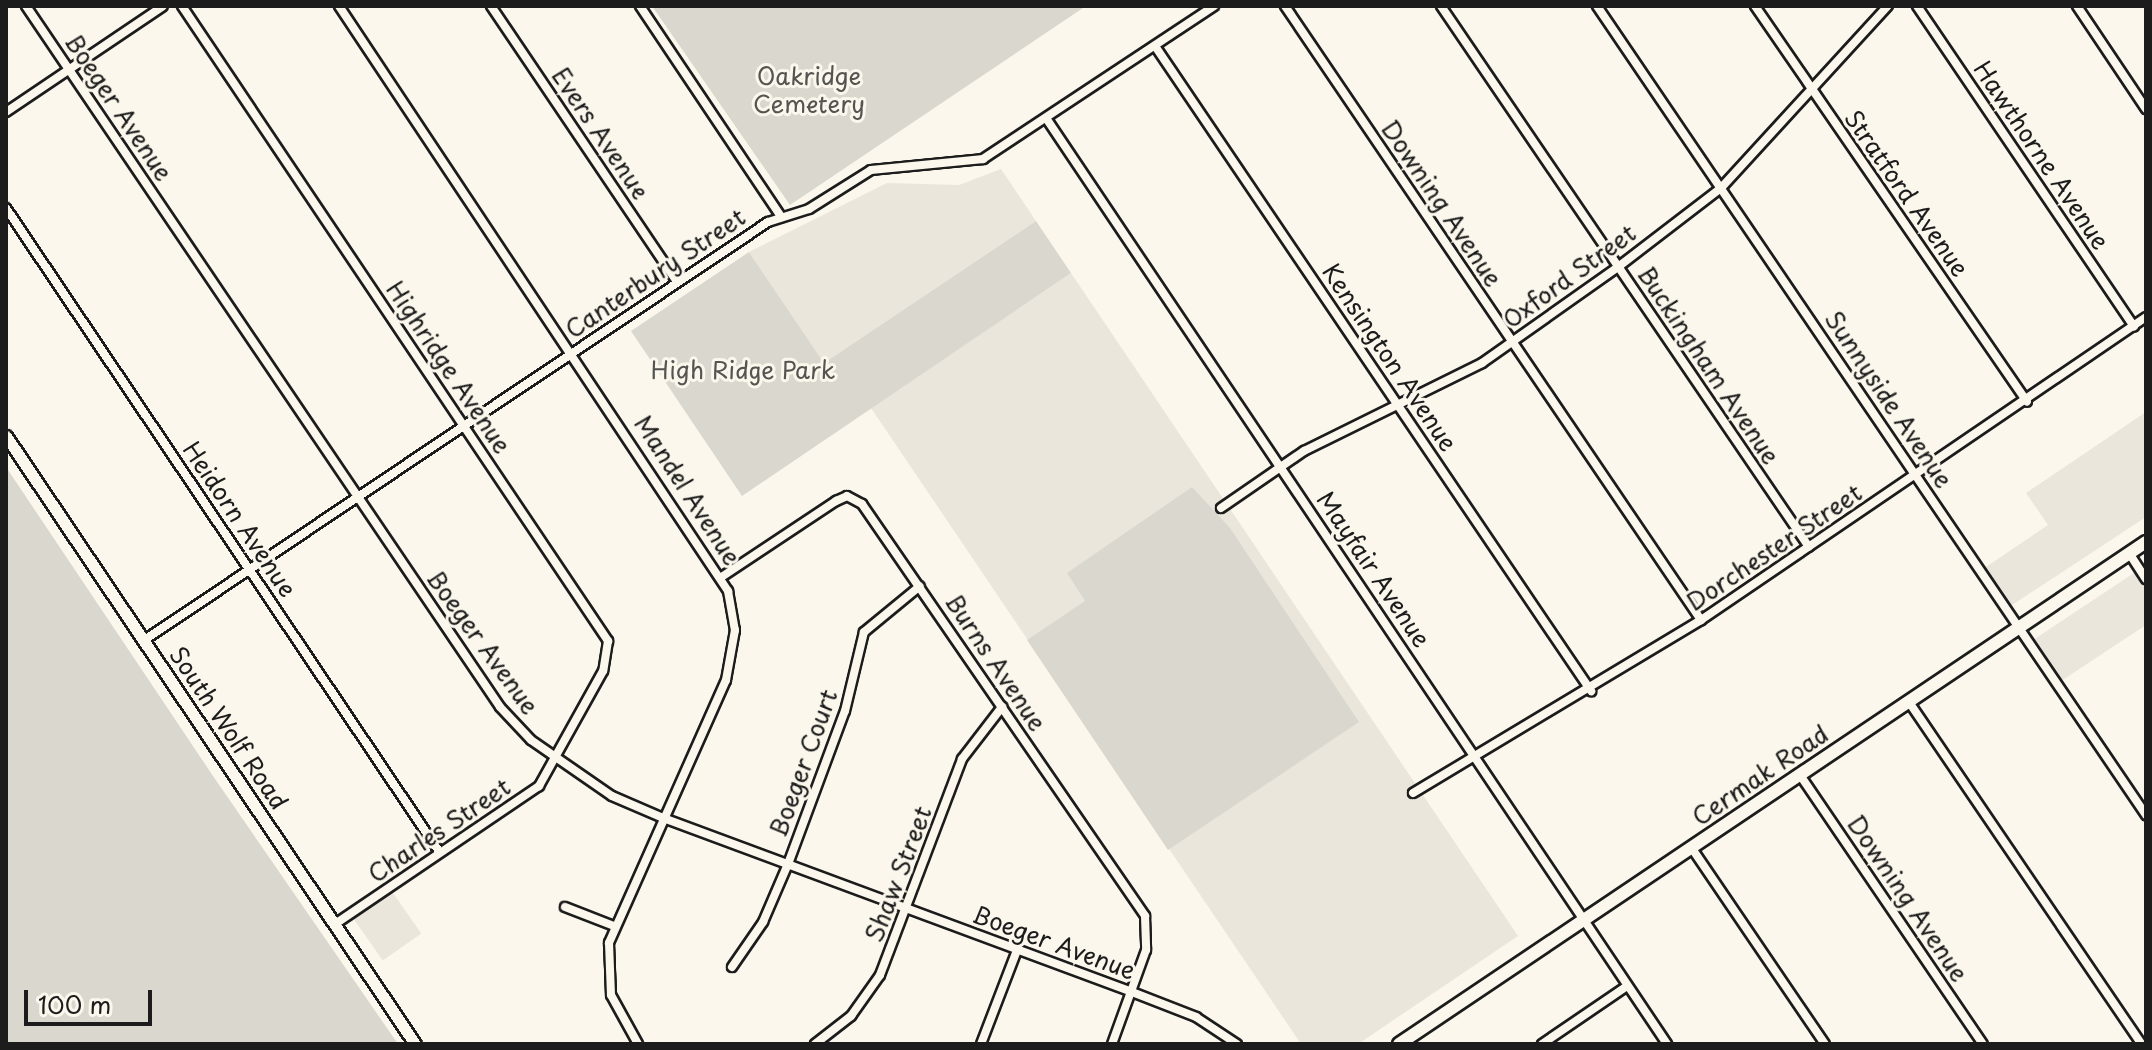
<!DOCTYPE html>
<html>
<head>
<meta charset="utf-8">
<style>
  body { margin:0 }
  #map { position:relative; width:2152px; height:1050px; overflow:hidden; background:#fbf7ec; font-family:"Playpen Sans",sans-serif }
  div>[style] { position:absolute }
  .built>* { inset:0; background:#eae6dc; transform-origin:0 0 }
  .green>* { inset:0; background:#dad7ce }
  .roads { filter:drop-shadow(2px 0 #1c1c1c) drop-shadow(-2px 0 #1c1c1c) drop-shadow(0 2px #1c1c1c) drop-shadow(0 -2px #1c1c1c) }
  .street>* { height:8px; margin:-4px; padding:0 4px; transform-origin:4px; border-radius:4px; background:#fbf7ec }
  .secondary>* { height:11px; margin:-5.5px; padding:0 5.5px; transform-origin:5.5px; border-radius:5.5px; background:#fbf7ec }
  .primary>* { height:12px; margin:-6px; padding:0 6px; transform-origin:6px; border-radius:6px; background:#fbf7ec }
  span { translate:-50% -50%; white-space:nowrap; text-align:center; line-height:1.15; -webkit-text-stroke:6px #fbf7ec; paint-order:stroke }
  .park-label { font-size:24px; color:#555451 }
  .street-label { font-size:24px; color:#1c1c1c }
  .frame { position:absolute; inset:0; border:8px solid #1c1c1c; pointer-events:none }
  .scale { position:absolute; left:24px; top:990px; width:128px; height:36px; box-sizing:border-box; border:4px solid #1c1c1c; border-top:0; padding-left:10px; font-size:24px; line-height:28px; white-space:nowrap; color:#1c1c1c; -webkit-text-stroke:6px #fbf7ec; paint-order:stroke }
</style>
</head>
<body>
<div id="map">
  <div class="built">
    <i style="clip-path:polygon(1001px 169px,1036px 221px,824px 363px,749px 252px,887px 183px,959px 185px)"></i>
    <i style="clip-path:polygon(1071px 273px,1518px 936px,1358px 1044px,1301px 1044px,871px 408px)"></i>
    <i style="clip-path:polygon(2146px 412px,2146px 517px,2009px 607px,1983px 569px,2048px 525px,2026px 493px)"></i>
    <i style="clip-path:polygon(2146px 565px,2146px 625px,2058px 683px,2030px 642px)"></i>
    <i style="left:388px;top:886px;width:58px;height:47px;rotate:55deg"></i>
  </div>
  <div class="green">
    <i style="clip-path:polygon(652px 6px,1086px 6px,790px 205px)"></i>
    <i style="clip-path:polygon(1036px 221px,1071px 273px,742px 496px,631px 331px,749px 252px,824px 363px)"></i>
    <i style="clip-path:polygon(6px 467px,213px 776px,398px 1044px,6px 1044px)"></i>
    <i style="clip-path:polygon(1192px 487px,1230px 528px,1359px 722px,1168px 850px,1027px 640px,1085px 601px,1067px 573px)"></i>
  </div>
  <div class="roads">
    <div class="street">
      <i style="left:26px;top:6px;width:846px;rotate:55.93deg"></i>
      <i style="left:500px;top:707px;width:45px;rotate:46.8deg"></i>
      <i style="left:531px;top:740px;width:98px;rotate:34.7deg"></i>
      <i style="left:612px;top:796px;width:56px;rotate:23.3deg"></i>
      <i style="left:663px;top:818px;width:500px;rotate:20.35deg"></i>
      <i style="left:1132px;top:992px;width:69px;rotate:21.3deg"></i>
      <i style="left:1196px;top:1017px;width:49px;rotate:33.4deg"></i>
      <i style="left:182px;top:6px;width:765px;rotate:56.14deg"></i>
      <i style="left:608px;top:641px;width:30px;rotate:99deg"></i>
      <i style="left:603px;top:671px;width:132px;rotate:119.1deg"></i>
      <i style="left:539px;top:786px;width:246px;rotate:145.9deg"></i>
      <i style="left:339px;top:6px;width:703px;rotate:56.38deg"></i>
      <i style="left:728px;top:591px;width:40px;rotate:80deg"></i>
      <i style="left:735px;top:630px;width:51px;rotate:100.2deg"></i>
      <i style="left:726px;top:680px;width:288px;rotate:114deg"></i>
      <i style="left:609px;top:943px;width:52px;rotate:87.8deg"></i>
      <i style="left:611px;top:995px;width:56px;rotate:61.1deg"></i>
      <i style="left:491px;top:6px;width:333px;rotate:56deg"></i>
      <i style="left:640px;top:6px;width:254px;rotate:56.2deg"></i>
      <i style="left:1285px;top:6px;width:742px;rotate:55.88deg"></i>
      <i style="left:1441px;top:6px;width:654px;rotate:55.78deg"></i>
      <i style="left:1597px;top:6px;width:978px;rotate:55.84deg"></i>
      <i style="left:1755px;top:6px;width:480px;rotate:55.5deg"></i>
      <i style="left:1917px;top:6px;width:387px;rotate:55.9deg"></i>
      <i style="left:2077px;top:6px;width:124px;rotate:56.2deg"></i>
      <i style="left:1155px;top:46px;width:779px;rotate:55.94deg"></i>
      <i style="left:6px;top:112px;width:189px;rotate:-34deg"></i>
      <i style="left:1046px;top:118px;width:1115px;rotate:56.15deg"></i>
      <i style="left:6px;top:208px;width:777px;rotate:56.06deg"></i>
      <i style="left:1221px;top:508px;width:101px;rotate:-34.5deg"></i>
      <i style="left:1304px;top:451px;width:199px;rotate:-26.3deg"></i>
      <i style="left:1482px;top:363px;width:166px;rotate:-35.2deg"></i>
      <i style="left:1618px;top:267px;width:130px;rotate:-37.5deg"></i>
      <i style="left:1721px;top:188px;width:247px;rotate:-47.5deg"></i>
      <i style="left:2129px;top:553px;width:31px;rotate:57deg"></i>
      <i style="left:723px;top:576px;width:136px;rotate:-33.6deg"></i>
      <i style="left:836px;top:501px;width:12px;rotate:-24deg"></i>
      <i style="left:847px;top:496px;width:17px;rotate:28deg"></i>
      <i style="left:862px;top:504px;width:500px;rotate:55.5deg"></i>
      <i style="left:1145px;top:916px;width:34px;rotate:88deg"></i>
      <i style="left:1146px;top:950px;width:100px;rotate:109.9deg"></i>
      <i style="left:143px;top:641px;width:752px;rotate:-33.84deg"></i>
      <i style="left:768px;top:222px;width:43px;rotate:-17.6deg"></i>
      <i style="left:809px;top:209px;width:73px;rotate:-32.2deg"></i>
      <i style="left:871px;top:170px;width:113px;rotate:-5.6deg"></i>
      <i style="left:983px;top:159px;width:277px;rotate:-33.5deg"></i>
      <i style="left:1909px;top:702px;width:413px;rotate:55.8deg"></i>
      <i style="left:1800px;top:775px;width:325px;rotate:55.8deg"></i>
      <i style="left:1413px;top:793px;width:336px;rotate:-31deg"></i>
      <i style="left:1701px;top:620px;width:538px;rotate:-34.25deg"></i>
      <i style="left:1691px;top:847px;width:238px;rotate:55.8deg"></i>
      <i style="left:565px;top:907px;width:53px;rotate:21.2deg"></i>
      <i style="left:732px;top:967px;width:55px;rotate:-55.4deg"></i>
      <i style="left:763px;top:922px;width:63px;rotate:-66.7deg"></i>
      <i style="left:788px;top:864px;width:163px;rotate:-69.6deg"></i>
      <i style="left:845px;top:711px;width:81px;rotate:-76.5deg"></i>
      <i style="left:864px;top:632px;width:72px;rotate:-39.4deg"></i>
      <i style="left:815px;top:1044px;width:46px;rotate:-37.9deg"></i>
      <i style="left:851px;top:1016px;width:50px;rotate:-54.7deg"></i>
      <i style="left:880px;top:975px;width:231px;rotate:-69.2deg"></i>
      <i style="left:962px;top:759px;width:66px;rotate:-52.4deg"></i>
      <i style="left:981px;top:1044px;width:101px;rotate:-69deg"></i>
      <i style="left:1542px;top:1044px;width:103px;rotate:-34.3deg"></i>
    </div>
    <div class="secondary">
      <i style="left:6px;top:436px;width:733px;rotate:56.07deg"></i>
    </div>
    <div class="primary">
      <i style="left:1399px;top:1044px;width:900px;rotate:-33.9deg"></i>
    </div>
  </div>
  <div class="park-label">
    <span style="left:809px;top:90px">Oakridge<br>Cemetery</span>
    <span style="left:743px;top:370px">High Ridge Park</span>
  </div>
  <div class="street-label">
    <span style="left:119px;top:107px;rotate:56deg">Boeger Avenue</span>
    <span style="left:601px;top:133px;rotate:56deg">Evers Avenue</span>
    <span style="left:2042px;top:155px;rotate:56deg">Hawthorne Avenue</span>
    <span style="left:1907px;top:193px;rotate:55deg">Stratford Avenue</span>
    <span style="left:1442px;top:203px;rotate:56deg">Downing Avenue</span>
    <span style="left:655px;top:273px;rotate:-34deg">Canterbury Street</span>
    <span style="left:1569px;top:276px;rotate:-36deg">Oxford Street</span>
    <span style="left:1390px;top:357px;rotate:56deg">Kensington Avenue</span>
    <span style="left:1709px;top:365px;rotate:56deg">Buckingham Avenue</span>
    <span style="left:449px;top:367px;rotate:56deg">Highridge Avenue</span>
    <span style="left:1889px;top:399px;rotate:56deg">Sunnyside Avenue</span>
    <span style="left:688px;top:490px;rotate:57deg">Mandel Avenue</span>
    <span style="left:240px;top:519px;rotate:56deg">Heidorn Avenue</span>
    <span style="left:1774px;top:547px;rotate:-34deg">Dorchester Street</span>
    <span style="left:1374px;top:569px;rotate:56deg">Mayfair Avenue</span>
    <span style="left:483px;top:642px;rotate:54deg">Boeger Avenue</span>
    <span style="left:996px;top:662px;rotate:56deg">Burns Avenue</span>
    <span style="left:229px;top:728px;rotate:56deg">South Wolf Road</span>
    <span style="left:803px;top:763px;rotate:-70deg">Boeger Court</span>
    <span style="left:1760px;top:775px;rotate:-34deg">Cermak Road</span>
    <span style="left:439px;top:830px;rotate:-34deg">Charles Street</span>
    <span style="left:898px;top:874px;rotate:-69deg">Shaw Street</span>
    <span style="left:1908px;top:898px;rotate:56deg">Downing Avenue</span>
    <span style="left:1054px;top:942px;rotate:20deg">Boeger Avenue</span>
  </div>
  <div class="frame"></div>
  <div class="scale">100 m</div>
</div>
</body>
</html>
